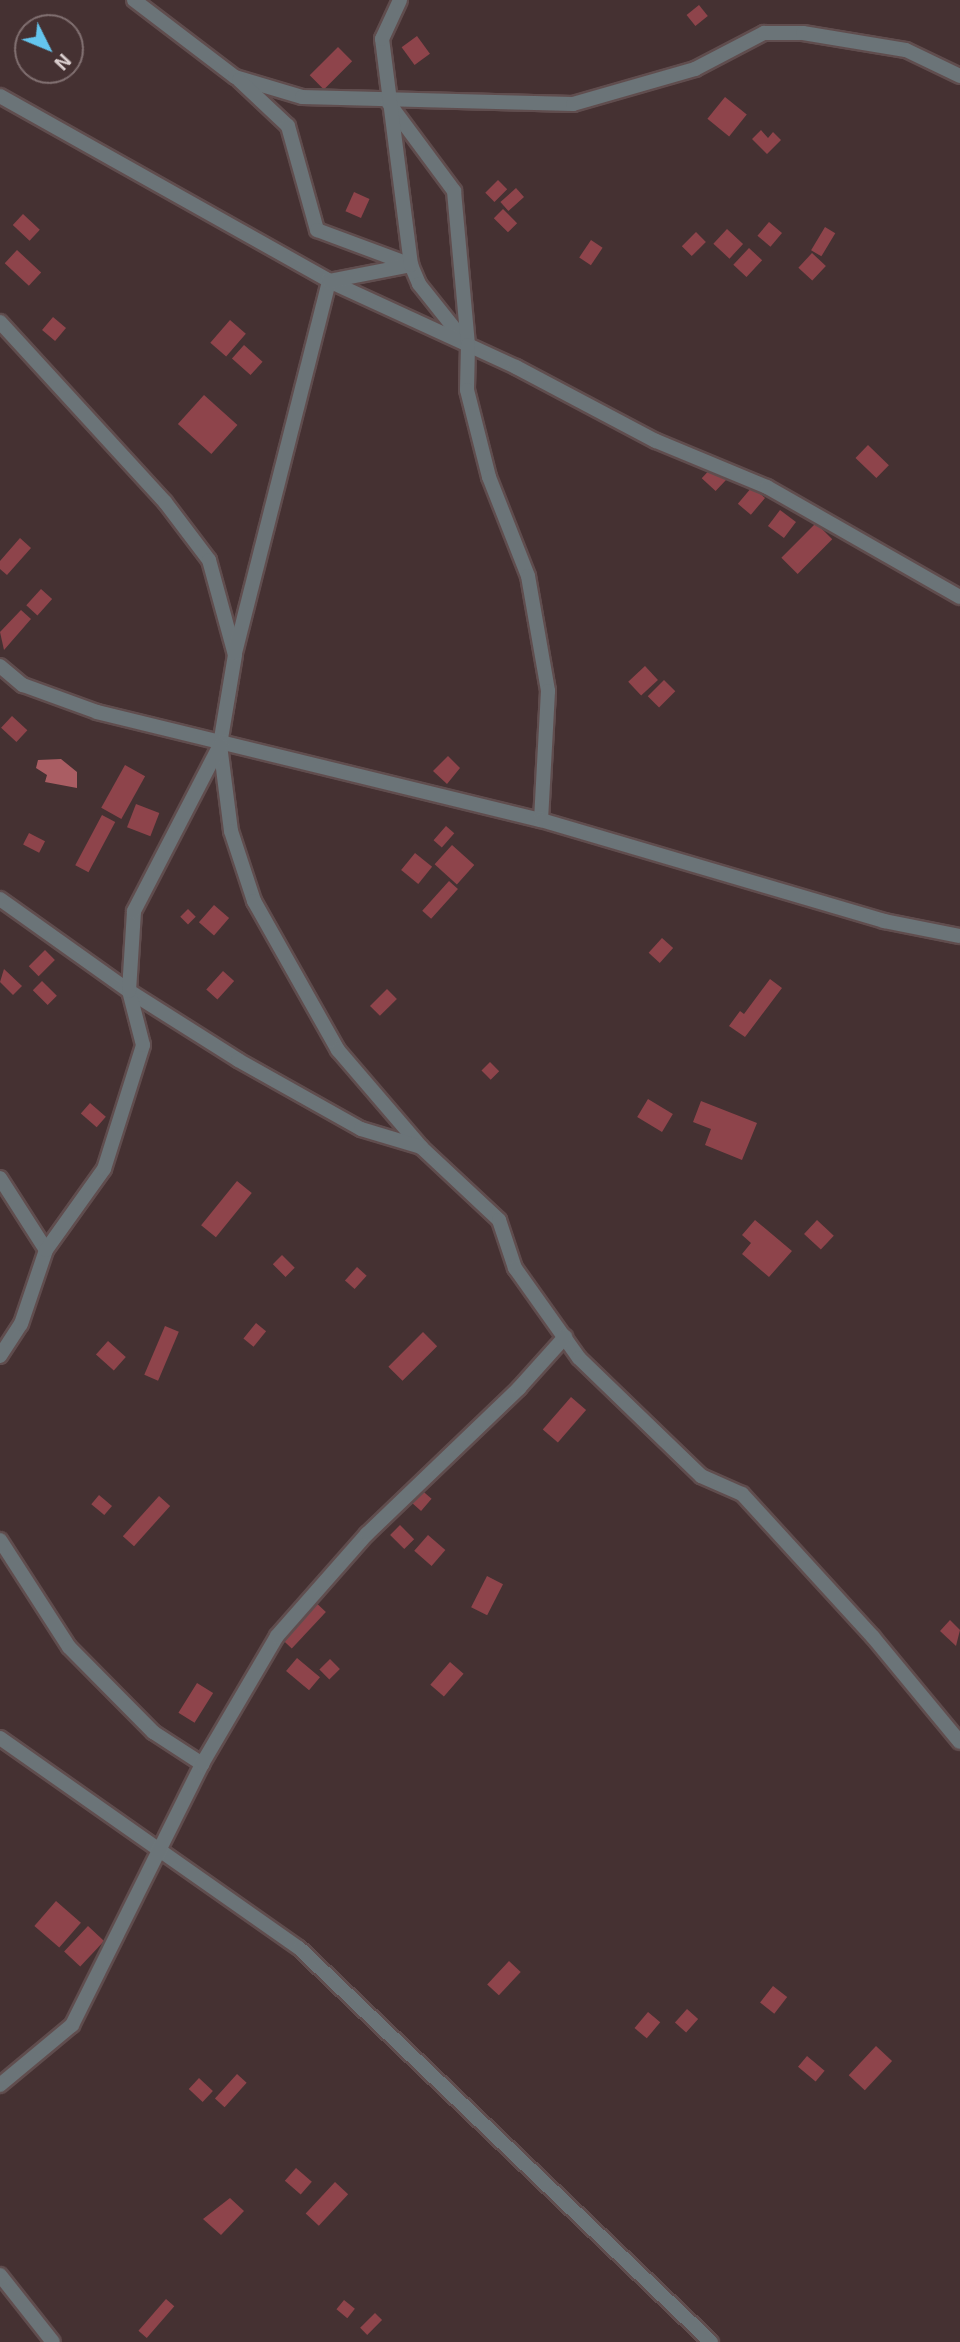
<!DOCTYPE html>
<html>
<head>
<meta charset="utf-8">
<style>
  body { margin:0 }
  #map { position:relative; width:960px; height:2342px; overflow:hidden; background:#453132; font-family:"Exo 2",sans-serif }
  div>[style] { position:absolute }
  .water>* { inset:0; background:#aa5d63 }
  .building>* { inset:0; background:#8e444b; transform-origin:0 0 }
  .roads { filter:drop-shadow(2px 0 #604d4e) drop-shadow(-2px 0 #604d4e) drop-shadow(0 2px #604d4e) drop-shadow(0 -2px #604d4e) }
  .minor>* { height:14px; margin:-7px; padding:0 7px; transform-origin:7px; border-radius:7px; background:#6b7478 }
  span { translate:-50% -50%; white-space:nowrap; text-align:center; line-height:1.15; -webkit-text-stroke:5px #453132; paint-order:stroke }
  .north { position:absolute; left:14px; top:14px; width:70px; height:70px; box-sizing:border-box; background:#453132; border:2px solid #817071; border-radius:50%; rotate:133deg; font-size:19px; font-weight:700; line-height:28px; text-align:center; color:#dbcfcf }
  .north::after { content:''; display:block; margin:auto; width:24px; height:32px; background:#64c5ee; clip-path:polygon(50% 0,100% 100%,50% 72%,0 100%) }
</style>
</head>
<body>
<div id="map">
  <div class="water">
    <i style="clip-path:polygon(61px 759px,77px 772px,77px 788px,45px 782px,47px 775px,36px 768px,38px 760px)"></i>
  </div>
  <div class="building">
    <i style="left:699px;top:5px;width:14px;height:16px;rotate:51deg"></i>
    <i style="left:417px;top:36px;width:22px;height:19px;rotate:54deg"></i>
    <i style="left:338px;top:47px;width:20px;height:40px;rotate:45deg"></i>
    <i style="left:725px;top:97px;width:28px;height:28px;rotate:39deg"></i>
    <i style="clip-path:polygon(761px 130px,768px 138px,773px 132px,781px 140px,767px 154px,752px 139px)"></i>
    <i style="left:498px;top:180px;width:13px;height:18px;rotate:45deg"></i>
    <i style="left:516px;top:188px;width:12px;height:21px;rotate:48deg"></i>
    <i style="left:354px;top:192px;width:17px;height:21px;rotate:24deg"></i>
    <i style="left:503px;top:209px;width:20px;height:13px;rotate:45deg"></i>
    <i style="left:23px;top:214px;width:23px;height:15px;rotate:43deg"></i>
    <i style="left:769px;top:222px;width:17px;height:18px;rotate:40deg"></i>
    <i style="left:825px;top:227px;width:12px;height:27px;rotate:31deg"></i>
    <i style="left:727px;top:229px;width:22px;height:20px;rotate:43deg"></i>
    <i style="left:696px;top:232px;width:14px;height:20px;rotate:45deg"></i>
    <i style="left:591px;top:240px;width:14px;height:21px;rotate:34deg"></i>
    <i style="left:749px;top:248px;width:18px;height:23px;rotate:43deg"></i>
    <i style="left:17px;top:250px;width:33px;height:18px;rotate:43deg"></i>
    <i style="left:812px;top:253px;width:19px;height:20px;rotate:43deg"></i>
    <i style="left:53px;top:317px;width:17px;height:17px;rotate:40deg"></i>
    <i style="left:230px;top:320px;width:21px;height:30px;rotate:41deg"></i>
    <i style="left:244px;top:345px;width:25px;height:18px;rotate:42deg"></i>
    <i style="left:204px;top:395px;width:45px;height:39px;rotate:42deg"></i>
    <i style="left:868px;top:445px;width:29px;height:18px;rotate:44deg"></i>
    <i style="left:714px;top:465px;width:19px;height:18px;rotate:43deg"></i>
    <i style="left:752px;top:487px;width:17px;height:22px;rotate:40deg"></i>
    <i style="left:780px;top:510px;width:20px;height:20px;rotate:37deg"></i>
    <i style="left:816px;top:523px;width:23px;height:49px;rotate:45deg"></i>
    <i style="clip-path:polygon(20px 538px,31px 548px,7px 575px,0 569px,0 561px)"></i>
    <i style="left:41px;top:589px;width:15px;height:22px;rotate:42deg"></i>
    <i style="clip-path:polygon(21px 610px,31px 619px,4px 650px,0 632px)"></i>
    <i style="left:645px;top:666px;width:19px;height:23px;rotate:47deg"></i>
    <i style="left:664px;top:680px;width:16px;height:23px;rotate:45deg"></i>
    <i style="left:12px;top:716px;width:21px;height:16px;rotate:43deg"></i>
    <i style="clip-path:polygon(448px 756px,460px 768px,447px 784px,433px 771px)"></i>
    <i style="left:125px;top:765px;width:23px;height:49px;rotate:29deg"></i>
    <i style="left:136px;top:804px;width:25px;height:25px;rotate:21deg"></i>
    <i style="left:102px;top:815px;width:15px;height:57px;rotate:28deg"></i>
    <i style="left:446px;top:826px;width:11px;height:19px;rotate:41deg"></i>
    <i style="left:29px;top:833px;width:18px;height:13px;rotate:27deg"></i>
    <i style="left:452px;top:845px;width:30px;height:26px;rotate:42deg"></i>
    <i style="left:415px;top:853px;width:22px;height:22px;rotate:39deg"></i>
    <i style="left:449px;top:881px;width:12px;height:40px;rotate:42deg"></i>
    <i style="left:214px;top:905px;width:20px;height:23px;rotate:41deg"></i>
    <i style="left:188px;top:909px;width:11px;height:11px;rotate:45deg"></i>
    <i style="left:662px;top:938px;width:15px;height:20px;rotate:42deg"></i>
    <i style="left:45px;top:950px;width:14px;height:23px;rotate:45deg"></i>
    <i style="clip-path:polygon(4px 969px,22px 986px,13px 995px,0 982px)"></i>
    <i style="left:223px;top:971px;width:15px;height:25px;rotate:42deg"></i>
    <i style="clip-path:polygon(770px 979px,782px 988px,745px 1037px,729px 1026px,740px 1011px,744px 1014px)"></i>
    <i style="left:42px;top:981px;width:21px;height:13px;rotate:45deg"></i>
    <i style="left:387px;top:989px;width:14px;height:24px;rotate:45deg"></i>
    <i style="left:490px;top:1062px;width:13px;height:12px;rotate:45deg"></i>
    <i style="left:648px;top:1099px;width:29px;height:21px;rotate:31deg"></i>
    <i style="clip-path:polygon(701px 1101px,757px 1123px,742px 1160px,705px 1145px,711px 1129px,693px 1122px)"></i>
    <i style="left:90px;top:1103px;width:21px;height:14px;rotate:41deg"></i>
    <i style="left:237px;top:1181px;width:19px;height:57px;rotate:39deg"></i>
    <i style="clip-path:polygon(755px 1220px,792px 1251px,769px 1277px,742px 1254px,751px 1243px,742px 1235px)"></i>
    <i style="left:817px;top:1220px;width:23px;height:19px;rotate:43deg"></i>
    <i style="left:282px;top:1255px;width:18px;height:13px;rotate:45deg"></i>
    <i style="left:357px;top:1267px;width:13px;height:18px;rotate:42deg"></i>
    <i style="left:256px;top:1323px;width:13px;height:20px;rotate:39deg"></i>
    <i style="left:165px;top:1326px;width:15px;height:53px;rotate:23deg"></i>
    <i style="left:423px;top:1332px;width:20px;height:49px;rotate:45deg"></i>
    <i style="left:108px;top:1341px;width:24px;height:18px;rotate:42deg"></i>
    <i style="left:571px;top:1397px;width:20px;height:43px;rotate:41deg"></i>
    <i style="left:418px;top:1487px;width:18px;height:16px;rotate:41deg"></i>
    <i style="left:99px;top:1495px;width:17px;height:12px;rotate:40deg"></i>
    <i style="left:159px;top:1496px;width:15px;height:54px;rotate:42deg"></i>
    <i style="left:400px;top:1525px;width:20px;height:14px;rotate:45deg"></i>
    <i style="left:428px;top:1535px;width:23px;height:21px;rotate:41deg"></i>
    <i style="left:487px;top:1576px;width:18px;height:35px;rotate:27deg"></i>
    <i style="left:312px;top:1599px;width:19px;height:50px;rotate:43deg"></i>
    <i style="clip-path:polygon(950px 1620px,960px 1630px,956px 1646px,940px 1631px)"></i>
    <i style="left:297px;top:1658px;width:30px;height:17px;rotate:40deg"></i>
    <i style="left:330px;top:1659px;width:14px;height:15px;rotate:45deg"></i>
    <i style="left:450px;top:1662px;width:18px;height:30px;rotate:41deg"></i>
    <i style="left:197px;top:1683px;width:19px;height:35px;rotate:32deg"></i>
    <i style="left:56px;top:1901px;width:33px;height:33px;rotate:41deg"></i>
    <i style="left:88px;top:1926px;width:22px;height:35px;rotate:43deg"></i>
    <i style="left:509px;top:1961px;width:16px;height:32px;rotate:43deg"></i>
    <i style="left:773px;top:1986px;width:18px;height:21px;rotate:38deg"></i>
    <i style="left:687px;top:2009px;width:15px;height:18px;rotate:42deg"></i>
    <i style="left:648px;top:2012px;width:16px;height:21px;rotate:40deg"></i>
    <i style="left:876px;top:2046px;width:22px;height:40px;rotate:43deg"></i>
    <i style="left:807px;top:2056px;width:23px;height:14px;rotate:40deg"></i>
    <i style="left:237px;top:2074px;width:13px;height:33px;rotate:42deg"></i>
    <i style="left:199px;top:2078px;width:19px;height:15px;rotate:43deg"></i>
    <i style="left:296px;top:2168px;width:21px;height:17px;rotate:41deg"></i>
    <i style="left:335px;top:2182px;width:18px;height:43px;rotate:43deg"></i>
    <i style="clip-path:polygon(230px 2198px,244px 2211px,221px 2235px,203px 2219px)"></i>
    <i style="left:166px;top:2299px;width:11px;height:42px;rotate:41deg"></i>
    <i style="left:344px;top:2300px;width:14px;height:12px;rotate:39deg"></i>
    <i style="left:375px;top:2313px;width:10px;height:21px;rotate:45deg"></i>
  </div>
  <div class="roads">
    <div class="minor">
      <i style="left:134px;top:0;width:127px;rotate:37.3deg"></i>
      <i style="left:235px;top:77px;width:70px;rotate:16.6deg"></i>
      <i style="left:302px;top:97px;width:271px;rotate:1.5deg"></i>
      <i style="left:573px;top:104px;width:127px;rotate:-16deg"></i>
      <i style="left:695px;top:69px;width:78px;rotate:-27.6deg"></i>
      <i style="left:764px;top:33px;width:39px"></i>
      <i style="left:803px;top:33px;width:104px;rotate:9.4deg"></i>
      <i style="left:906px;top:50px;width:60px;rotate:25.7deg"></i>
      <i style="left:239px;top:80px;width:67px;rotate:43.2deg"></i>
      <i style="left:288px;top:126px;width:108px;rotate:74.4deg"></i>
      <i style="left:317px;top:230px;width:100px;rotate:20.4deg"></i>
      <i style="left:411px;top:265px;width:21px;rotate:67deg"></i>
      <i style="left:419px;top:284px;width:75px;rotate:51.5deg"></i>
      <i style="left:0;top:96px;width:377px;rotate:29.3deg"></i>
      <i style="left:329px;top:281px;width:206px;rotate:24.7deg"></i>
      <i style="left:516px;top:367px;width:158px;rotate:27.9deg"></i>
      <i style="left:656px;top:441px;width:120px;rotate:22.5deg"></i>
      <i style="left:767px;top:487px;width:222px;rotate:29.7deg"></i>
      <i style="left:388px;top:102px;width:111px;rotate:53.4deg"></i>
      <i style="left:454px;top:191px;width:155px;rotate:84.8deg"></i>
      <i style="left:468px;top:345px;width:45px;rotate:91.3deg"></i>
      <i style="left:467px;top:390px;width:90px;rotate:75.8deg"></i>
      <i style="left:489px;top:477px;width:106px;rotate:68.5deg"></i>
      <i style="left:528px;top:576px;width:117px;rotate:80.1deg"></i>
      <i style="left:548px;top:691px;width:129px;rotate:93.1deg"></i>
      <i style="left:0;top:322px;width:244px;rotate:47.5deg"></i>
      <i style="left:165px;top:502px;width:73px;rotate:52.8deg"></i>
      <i style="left:209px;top:560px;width:98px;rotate:74.7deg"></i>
      <i style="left:235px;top:655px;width:91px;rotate:99.5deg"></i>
      <i style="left:220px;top:745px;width:87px;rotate:82.7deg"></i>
      <i style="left:231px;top:831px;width:74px;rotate:71.8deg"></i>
      <i style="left:254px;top:901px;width:171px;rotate:60.6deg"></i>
      <i style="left:338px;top:1050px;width:128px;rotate:49.4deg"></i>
      <i style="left:421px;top:1147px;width:107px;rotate:43.1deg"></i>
      <i style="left:499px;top:1220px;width:51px;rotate:71.6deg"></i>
      <i style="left:515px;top:1268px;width:110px;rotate:54.6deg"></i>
      <i style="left:579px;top:1358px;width:170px;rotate:44deg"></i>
      <i style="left:701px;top:1476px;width:45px;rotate:23.7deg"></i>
      <i style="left:742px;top:1494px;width:194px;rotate:47.5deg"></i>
      <i style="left:873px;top:1637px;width:136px;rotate:50.4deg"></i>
      <i style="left:235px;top:653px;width:384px;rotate:-75.8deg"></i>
      <i style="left:329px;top:281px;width:84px;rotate:-11deg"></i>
      <i style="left:411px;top:265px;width:228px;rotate:-97.3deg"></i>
      <i style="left:382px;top:39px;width:43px;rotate:-65.2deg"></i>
      <i style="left:0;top:666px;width:30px;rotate:40deg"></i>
      <i style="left:23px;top:685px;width:79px;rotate:20deg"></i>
      <i style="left:97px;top:712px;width:457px;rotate:13.7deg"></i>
      <i style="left:541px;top:820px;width:358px;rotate:16.4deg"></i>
      <i style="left:884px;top:921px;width:77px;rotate:11.2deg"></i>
      <i style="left:0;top:899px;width:158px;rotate:35.5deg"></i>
      <i style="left:129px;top:991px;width:129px;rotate:32.3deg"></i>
      <i style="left:238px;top:1060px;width:141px;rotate:29.3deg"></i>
      <i style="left:361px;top:1129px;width:63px;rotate:16.7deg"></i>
      <i style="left:0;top:1178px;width:85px;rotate:57.4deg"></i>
      <i style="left:0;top:1356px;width:38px;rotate:-57deg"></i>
      <i style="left:21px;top:1324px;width:78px;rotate:-71.3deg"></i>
      <i style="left:46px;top:1250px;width:100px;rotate:-54.4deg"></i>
      <i style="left:104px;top:1169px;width:130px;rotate:-72.5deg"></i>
      <i style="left:143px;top:1045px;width:56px;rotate:-104.5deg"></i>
      <i style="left:129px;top:991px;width:80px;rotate:-86.4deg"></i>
      <i style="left:134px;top:911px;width:187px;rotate:-62.6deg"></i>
      <i style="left:0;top:1540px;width:127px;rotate:57.2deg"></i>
      <i style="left:69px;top:1647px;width:120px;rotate:45.3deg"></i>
      <i style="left:153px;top:1732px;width:59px;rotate:33.1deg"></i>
      <i style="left:0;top:1738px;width:365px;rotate:35.1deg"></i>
      <i style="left:299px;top:1948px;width:570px;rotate:43.72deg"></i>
      <i style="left:0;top:2085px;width:94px;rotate:-39.8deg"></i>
      <i style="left:72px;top:2025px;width:292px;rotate:-63.5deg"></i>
      <i style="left:202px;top:1764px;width:148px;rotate:-59.6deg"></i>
      <i style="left:277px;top:1636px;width:136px;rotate:-48.6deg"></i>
      <i style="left:367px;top:1534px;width:211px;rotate:-43.8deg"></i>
      <i style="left:519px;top:1388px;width:69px;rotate:-48deg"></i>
      <i style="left:0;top:2275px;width:85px;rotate:51.7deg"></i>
    </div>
  </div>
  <div class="north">N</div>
</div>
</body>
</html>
